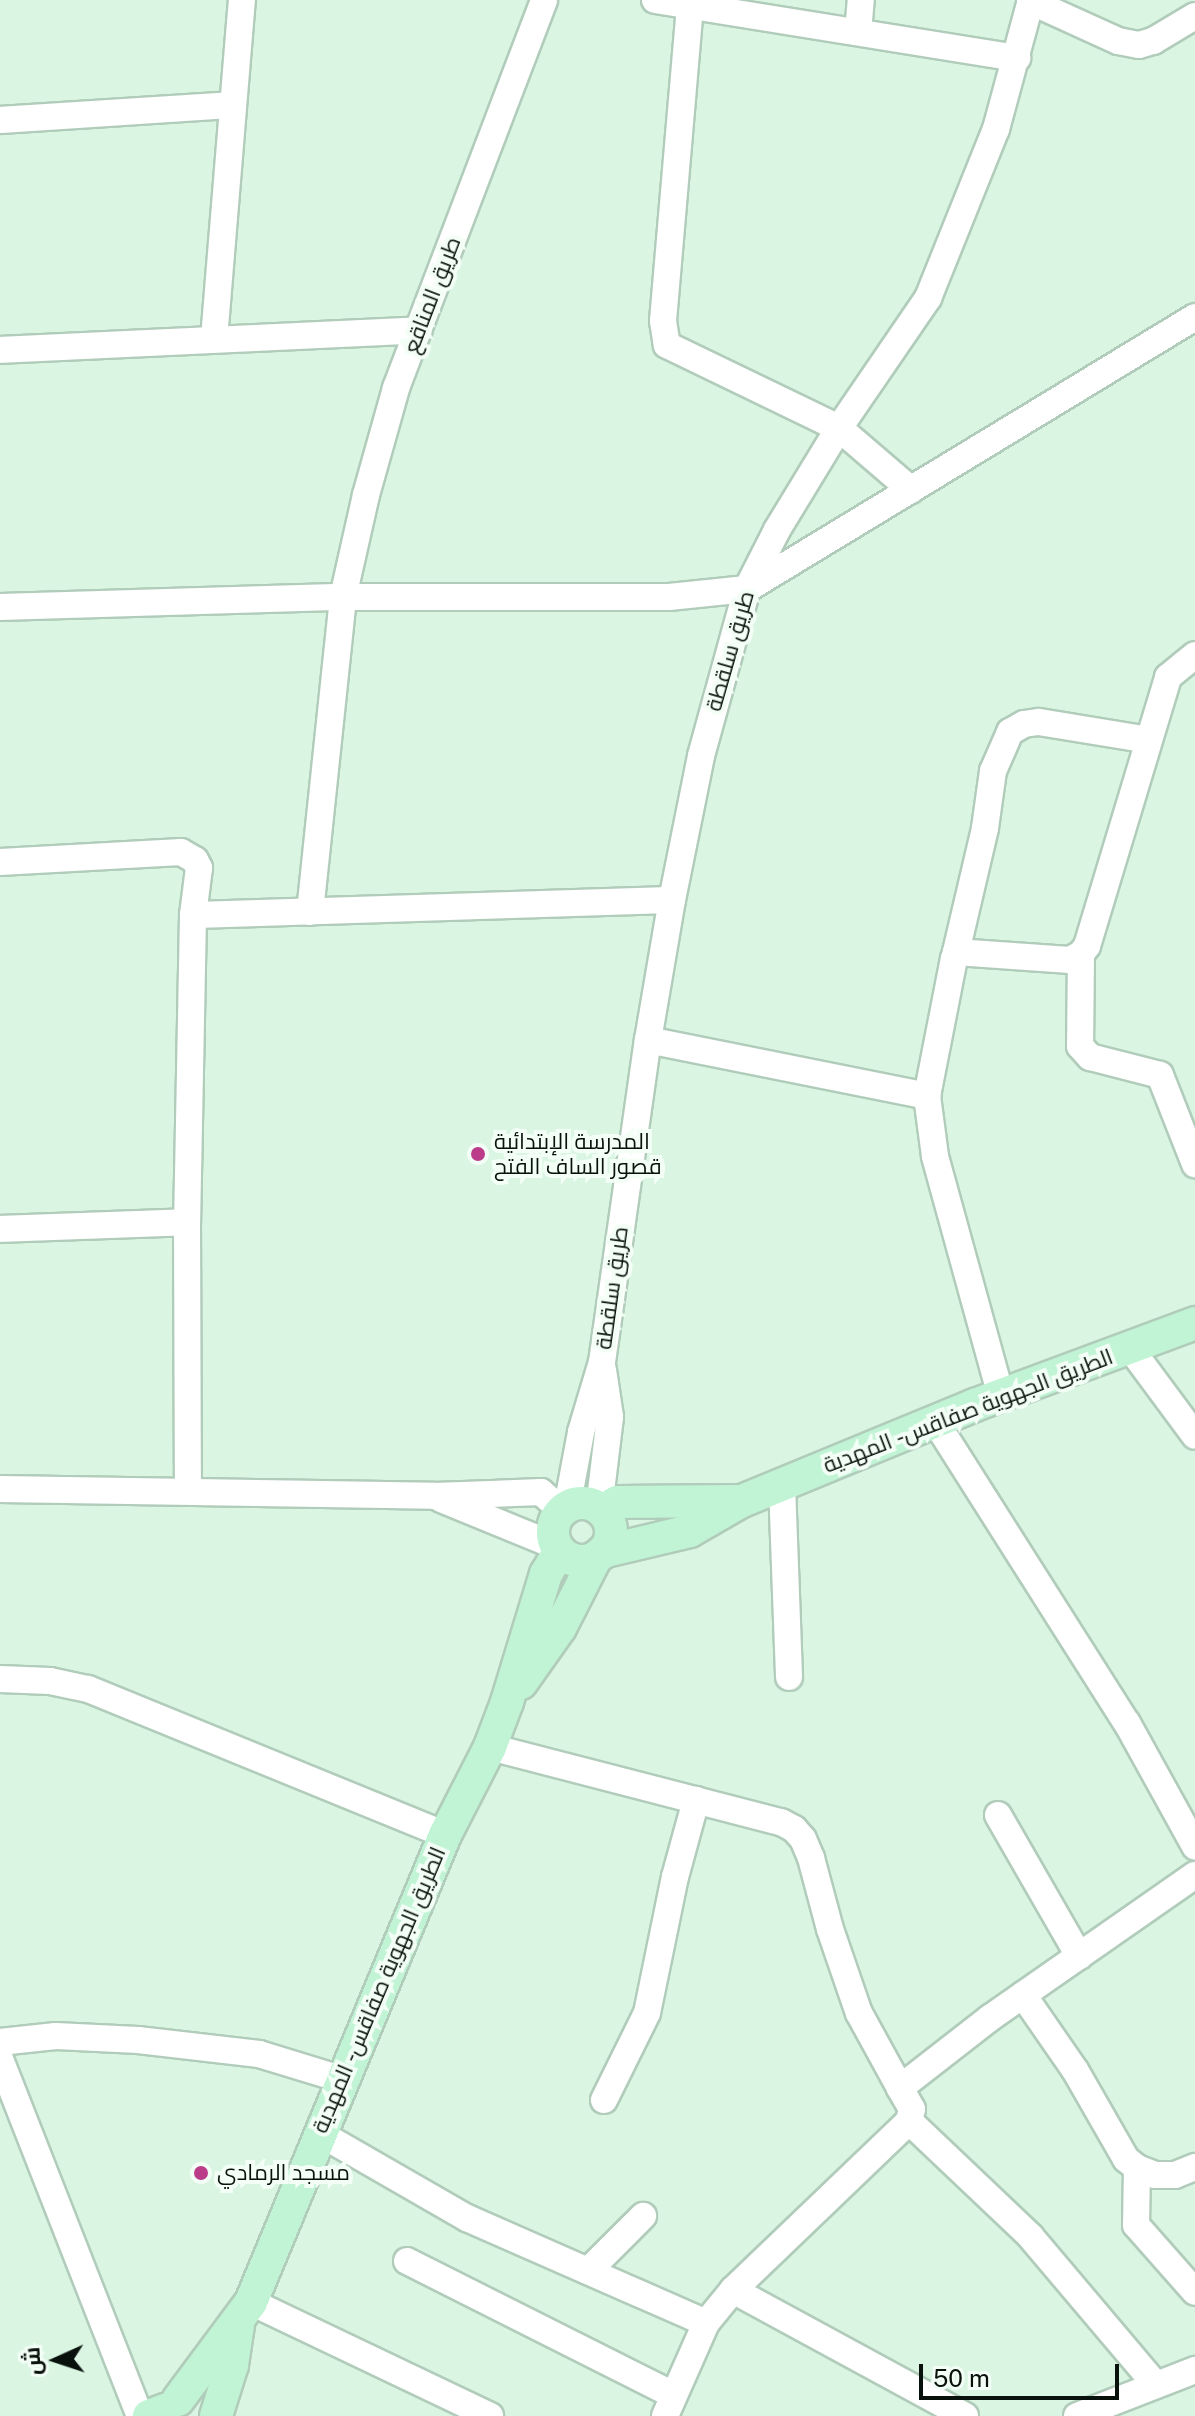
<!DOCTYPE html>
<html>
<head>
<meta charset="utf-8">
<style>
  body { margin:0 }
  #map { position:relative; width:1195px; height:2416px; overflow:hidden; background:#daf6e3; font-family:"Public Sans",Cairo,sans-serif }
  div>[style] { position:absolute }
  .roads { filter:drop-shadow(2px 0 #b1ccba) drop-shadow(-2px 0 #b1ccba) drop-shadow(0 2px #b1ccba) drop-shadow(0 -2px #b1ccba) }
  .minor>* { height:26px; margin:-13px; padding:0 13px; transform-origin:13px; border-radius:13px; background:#fff }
  .major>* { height:32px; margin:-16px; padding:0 16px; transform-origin:16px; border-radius:16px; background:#c0f4d4 }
  .major>.ring { margin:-16px; padding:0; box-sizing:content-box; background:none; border:32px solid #c0f4d4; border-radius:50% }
  .dots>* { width:22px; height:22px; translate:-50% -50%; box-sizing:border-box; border:4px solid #f3fef6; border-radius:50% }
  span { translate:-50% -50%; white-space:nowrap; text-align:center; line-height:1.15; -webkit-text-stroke:8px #f3fef6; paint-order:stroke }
  .street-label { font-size:22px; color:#08110b }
  .poi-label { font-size:22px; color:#08110b }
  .left { translate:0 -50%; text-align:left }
  .north { position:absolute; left:16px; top:2320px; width:80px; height:80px; -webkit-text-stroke:6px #f3fef6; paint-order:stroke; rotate:267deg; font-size:22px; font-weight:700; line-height:32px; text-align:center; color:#08110b }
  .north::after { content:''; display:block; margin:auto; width:28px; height:36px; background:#08110b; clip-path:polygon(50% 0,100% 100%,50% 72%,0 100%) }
  .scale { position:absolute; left:919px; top:2364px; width:200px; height:36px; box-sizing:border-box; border:4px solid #08110b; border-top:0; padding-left:10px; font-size:24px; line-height:28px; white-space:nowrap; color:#08110b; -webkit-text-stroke:6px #f3fef6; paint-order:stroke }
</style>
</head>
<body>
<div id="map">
  <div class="roads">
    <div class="minor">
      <i style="left:655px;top:0;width:367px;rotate:9.1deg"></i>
      <i style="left:1030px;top:1px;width:97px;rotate:24.4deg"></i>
      <i style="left:1118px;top:41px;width:21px;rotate:11deg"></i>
      <i style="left:1139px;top:45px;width:15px;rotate:-16deg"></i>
      <i style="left:1153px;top:41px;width:49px;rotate:-30.8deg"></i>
      <i style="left:690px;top:6px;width:316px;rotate:94.9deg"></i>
      <i style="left:663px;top:321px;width:24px;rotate:81deg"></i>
      <i style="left:667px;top:345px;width:191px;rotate:25.8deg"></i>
      <i style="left:839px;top:428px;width:95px;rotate:40.7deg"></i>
      <i style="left:858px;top:32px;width:32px;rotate:-85deg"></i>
      <i style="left:0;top:120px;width:233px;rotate:-3.7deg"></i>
      <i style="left:214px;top:339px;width:340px;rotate:-85.3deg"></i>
      <i style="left:0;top:350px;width:419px;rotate:-2.7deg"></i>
      <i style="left:0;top:607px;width:343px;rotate:-1.7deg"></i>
      <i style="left:343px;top:597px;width:326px"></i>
      <i style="left:669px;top:597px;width:78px;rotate:-5.9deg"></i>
      <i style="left:747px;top:589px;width:524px;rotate:-31.26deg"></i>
      <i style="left:0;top:862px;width:181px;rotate:-3.2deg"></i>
      <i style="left:181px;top:852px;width:16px;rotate:30deg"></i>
      <i style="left:195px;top:860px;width:9px;rotate:63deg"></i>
      <i style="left:199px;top:868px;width:47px;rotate:97.3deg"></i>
      <i style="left:193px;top:915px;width:307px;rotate:91.1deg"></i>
      <i style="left:310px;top:912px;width:317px;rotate:-84deg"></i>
      <i style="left:343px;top:597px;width:105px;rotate:-77.3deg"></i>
      <i style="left:366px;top:495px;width:111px;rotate:-74.3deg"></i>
      <i style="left:396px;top:388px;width:415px;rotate:-69.1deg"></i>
      <i style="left:193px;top:915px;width:479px;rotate:-1.8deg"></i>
      <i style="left:956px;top:952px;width:127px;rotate:-76.8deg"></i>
      <i style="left:985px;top:828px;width:58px;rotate:-82deg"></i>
      <i style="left:993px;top:771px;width:43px;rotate:-66.4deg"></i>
      <i style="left:1010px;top:732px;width:16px;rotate:-30deg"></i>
      <i style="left:1024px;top:724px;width:15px;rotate:-8deg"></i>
      <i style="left:1039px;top:722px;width:111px;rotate:9.3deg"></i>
      <i style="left:1081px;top:954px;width:92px;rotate:90.6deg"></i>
      <i style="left:1080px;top:1046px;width:15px;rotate:48deg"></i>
      <i style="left:1090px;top:1057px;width:72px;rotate:14.4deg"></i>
      <i style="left:1160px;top:1075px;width:96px;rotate:68.5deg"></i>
      <i style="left:648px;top:1040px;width:285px;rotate:11.3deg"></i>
      <i style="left:0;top:1229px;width:187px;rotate:-2.1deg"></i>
      <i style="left:187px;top:1222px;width:269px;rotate:89.8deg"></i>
      <i style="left:1130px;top:1348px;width:109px;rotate:53.5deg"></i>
      <i style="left:1001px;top:1396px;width:249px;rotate:-105.4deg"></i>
      <i style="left:935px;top:1156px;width:61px;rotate:-97.6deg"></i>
      <i style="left:927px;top:1096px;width:140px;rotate:-78.9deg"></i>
      <i style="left:954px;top:959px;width:7px;rotate:-74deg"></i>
      <i style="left:956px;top:952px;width:114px;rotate:4deg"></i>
      <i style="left:1070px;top:960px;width:13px;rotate:-29deg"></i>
      <i style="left:1081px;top:954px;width:10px;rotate:-53deg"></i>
      <i style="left:1087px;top:946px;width:281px;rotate:-73.2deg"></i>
      <i style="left:1168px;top:677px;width:35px;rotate:-39deg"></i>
      <i style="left:935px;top:1421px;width:358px;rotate:57.6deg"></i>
      <i style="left:1127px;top:1723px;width:141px;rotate:61.1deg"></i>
      <i style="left:782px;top:1485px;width:192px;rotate:87.9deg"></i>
      <i style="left:0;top:1489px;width:434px;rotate:0.9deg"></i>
      <i style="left:434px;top:1496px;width:107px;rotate:-2.1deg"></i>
      <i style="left:541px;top:1492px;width:28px;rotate:42deg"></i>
      <i style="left:441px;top:1499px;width:126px;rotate:22.3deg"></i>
      <i style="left:567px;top:1507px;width:76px;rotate:-79.4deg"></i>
      <i style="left:581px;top:1432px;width:73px;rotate:-73.3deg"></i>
      <i style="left:602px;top:1362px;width:325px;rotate:-81.9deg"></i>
      <i style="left:648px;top:1040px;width:142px;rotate:-80.3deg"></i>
      <i style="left:672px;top:900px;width:147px;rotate:-78.6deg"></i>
      <i style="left:701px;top:756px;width:173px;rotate:-74.6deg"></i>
      <i style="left:747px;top:589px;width:66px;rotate:-63deg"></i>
      <i style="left:777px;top:530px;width:119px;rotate:-58.7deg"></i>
      <i style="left:839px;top:428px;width:158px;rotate:-55.6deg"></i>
      <i style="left:928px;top:298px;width:182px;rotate:-68.1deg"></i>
      <i style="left:996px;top:129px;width:134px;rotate:-74.8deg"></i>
      <i style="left:599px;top:1508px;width:92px;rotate:-83.1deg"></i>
      <i style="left:610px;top:1417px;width:48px;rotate:-98.5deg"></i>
      <i style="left:0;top:1679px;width:50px;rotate:2.3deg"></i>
      <i style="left:50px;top:1681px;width:39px;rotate:12deg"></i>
      <i style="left:88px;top:1689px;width:386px;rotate:22.2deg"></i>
      <i style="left:490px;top:1747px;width:301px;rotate:14.5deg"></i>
      <i style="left:781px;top:1822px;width:15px;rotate:28deg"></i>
      <i style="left:794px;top:1829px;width:13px;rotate:48deg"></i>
      <i style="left:803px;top:1839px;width:21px;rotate:67deg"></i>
      <i style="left:811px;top:1858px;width:73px;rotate:75deg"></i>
      <i style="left:830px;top:1929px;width:89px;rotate:71deg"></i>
      <i style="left:859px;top:2013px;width:85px;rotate:61.3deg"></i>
      <i style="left:998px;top:1815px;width:163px;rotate:60.1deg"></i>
      <i style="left:1023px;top:1995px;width:91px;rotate:55.3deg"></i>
      <i style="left:1075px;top:2070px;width:103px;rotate:60.2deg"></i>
      <i style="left:1126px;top:2159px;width:14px;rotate:39deg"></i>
      <i style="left:1137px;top:2168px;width:19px;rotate:21deg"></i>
      <i style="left:1155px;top:2175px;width:20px"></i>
      <i style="left:1175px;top:2175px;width:22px;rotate:-22deg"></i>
      <i style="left:0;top:2042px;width:56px;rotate:-6.1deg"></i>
      <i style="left:56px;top:2036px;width:82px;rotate:2.8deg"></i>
      <i style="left:138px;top:2040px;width:122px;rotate:6.6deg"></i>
      <i style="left:259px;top:2054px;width:86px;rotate:17deg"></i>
      <i style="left:0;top:2059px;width:383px;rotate:68.6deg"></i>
      <i style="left:604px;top:2100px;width:97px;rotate:-63.7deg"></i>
      <i style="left:647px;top:2013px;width:139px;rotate:-78.4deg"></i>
      <i style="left:675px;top:1877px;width:80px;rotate:-74.7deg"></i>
      <i style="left:909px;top:2121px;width:167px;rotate:43.5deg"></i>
      <i style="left:1030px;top:2236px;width:194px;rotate:49.8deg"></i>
      <i style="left:319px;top:2133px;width:171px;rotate:29.9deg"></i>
      <i style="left:467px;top:2218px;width:261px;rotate:23.7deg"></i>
      <i style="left:1137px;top:2168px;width:57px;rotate:91deg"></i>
      <i style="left:1136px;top:2225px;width:89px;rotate:48.6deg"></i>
      <i style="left:407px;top:2261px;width:298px;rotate:26.7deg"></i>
      <i style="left:588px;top:2271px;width:78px;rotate:-45deg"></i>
      <i style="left:733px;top:2290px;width:264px;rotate:28.5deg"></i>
      <i style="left:251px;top:2302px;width:265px;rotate:25.5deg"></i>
      <i style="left:665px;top:2416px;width:102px;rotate:-66.2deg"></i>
      <i style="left:706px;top:2323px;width:43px;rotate:-50.7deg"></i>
      <i style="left:733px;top:2290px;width:244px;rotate:-43.8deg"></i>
      <i style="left:909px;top:2121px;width:12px;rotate:-76deg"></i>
      <i style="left:912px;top:2109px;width:24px;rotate:-120deg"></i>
      <i style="left:900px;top:2088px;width:114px;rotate:-37.9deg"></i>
      <i style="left:990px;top:2018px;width:250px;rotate:-34.9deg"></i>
      <i style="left:1077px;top:2416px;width:127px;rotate:-21.3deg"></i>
    </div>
    <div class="major">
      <i class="ring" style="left:553px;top:1503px;width:26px;height:26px"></i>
      <i style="left:602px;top:1511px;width:17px;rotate:-31deg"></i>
      <i style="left:617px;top:1502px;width:118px;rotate:-0.5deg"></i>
      <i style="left:602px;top:1552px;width:90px;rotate:-13.4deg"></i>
      <i style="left:690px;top:1531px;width:60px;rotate:-30deg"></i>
      <i style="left:742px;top:1501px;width:252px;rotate:-22.4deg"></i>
      <i style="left:975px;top:1405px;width:235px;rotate:-20.4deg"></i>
      <i style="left:521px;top:1683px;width:67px;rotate:-54.7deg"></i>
      <i style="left:560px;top:1628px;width:80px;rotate:-63.1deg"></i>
      <i style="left:178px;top:2400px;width:122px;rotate:-53.3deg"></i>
      <i style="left:251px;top:2302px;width:506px;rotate:-67.44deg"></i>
      <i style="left:445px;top:1835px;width:99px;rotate:-62.9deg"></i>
      <i style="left:490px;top:1747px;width:48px;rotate:-69.3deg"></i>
      <i style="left:507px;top:1702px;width:134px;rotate:-73.1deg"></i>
      <i style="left:546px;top:1574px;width:27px;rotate:-59deg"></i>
      <i style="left:149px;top:2416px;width:17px;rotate:-21deg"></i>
      <i style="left:216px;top:2416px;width:53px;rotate:-72.6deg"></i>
      <i style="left:232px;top:2365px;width:40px;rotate:-81.5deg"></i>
    </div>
  </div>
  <div class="dots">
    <i style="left:478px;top:1154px;background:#bb3d8a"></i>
    <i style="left:201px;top:2173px;background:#bb3d8a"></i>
  </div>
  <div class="street-label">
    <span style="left:432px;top:295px;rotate:-69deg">طريق المناقع</span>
    <span style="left:730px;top:651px;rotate:-74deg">طريق سلقطة</span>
    <span style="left:612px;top:1288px;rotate:-82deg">طريق سلقطة</span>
    <span style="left:968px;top:1411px;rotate:-21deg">الطريق الجهوية صفاقس - المهدية</span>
    <span style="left:379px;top:1990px;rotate:-67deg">الطريق الجهوية صفاقس - المهدية</span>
  </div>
  <div class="poi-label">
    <span class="left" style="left:494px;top:1154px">المدرسة الإبتدائية<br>قصور الساف الفتح</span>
    <span class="left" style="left:217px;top:2173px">مسجد الرمادي</span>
  </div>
  <div class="north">ش</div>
  <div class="scale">50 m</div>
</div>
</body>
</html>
